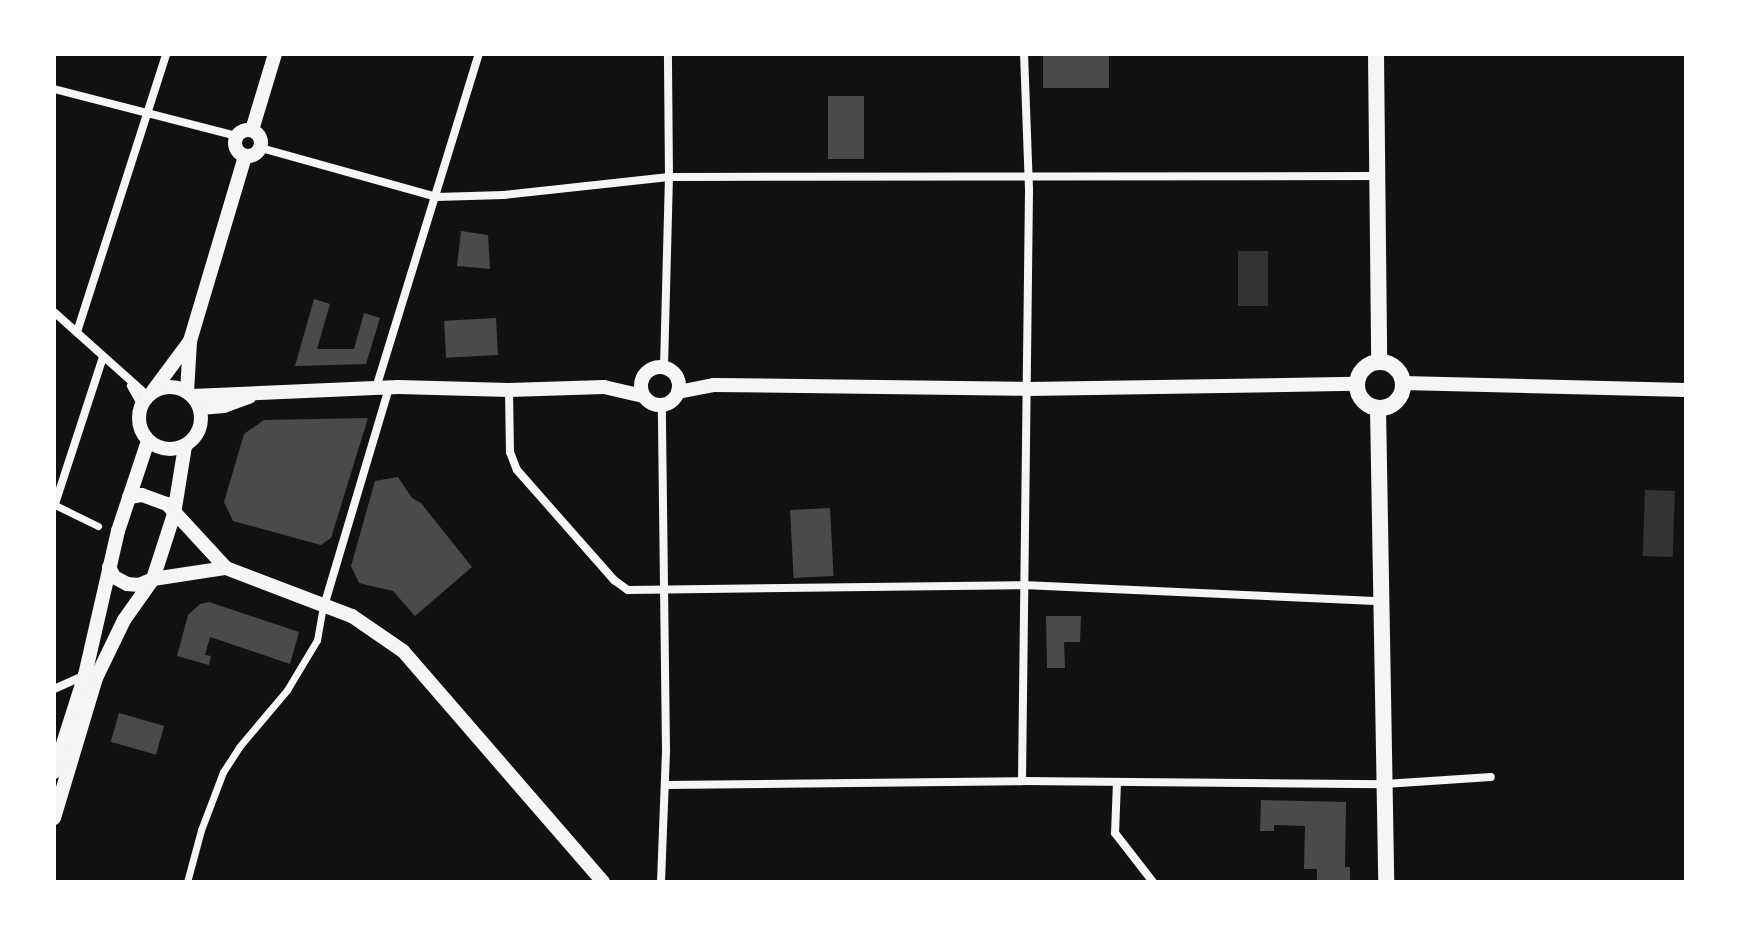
<!DOCTYPE html>
<html>
<head>
<meta charset="utf-8">
<style>
  body { margin:0 }
  #map { position:relative; width:1740px; height:936px; overflow:hidden; background:#111; font-family:"Exo 2",sans-serif }
  div>[style] { position:absolute }
  .water>* { inset:0; background:#333; transform-origin:0 0 }
  .building>* { inset:0; background:#4a4a4a; transform-origin:0 0 }
  .pedestrian>* { height:7px; margin:-3.5px; padding:0 3.5px; transform-origin:3.5px; border-radius:3.5px; background:#f5f5f5 }
  .minor>* { height:8px; margin:-4px; padding:0 4px; transform-origin:4px; border-radius:4px; background:#f5f5f5 }
  .secondary>* { height:14px; margin:-7px; padding:0 7px; transform-origin:7px; border-radius:7px; background:#f5f5f5 }
  .secondary>.ring { margin:-7px; padding:0; box-sizing:content-box; background:none; border:14px solid #f5f5f5; border-radius:50% }
  .trunk>* { height:16px; margin:-8px; padding:0 8px; transform-origin:8px; border-radius:8px; background:#f5f5f5 }
  .trunk>.ring { margin:-8px; padding:0; box-sizing:content-box; background:none; border:16px solid #f5f5f5; border-radius:50% }
  span { translate:-50% -50%; white-space:nowrap; text-align:center; line-height:1.15; -webkit-text-stroke:8px #fff; paint-order:stroke }
  .frame { position:absolute; inset:0; border:56px solid #fff; pointer-events:none }
</style>
</head>
<body>
<div id="map">
  <div class="water">
    <i style="left:1238px;top:251px;width:30px;height:55px"></i>
    <i style="left:1645px;top:490px;width:30px;height:66px;rotate:2deg"></i>
  </div>
  <div class="building">
    <i style="left:1043px;top:54px;width:66px;height:34px"></i>
    <i style="left:828px;top:96px;width:36px;height:63px"></i>
    <i style="clip-path:polygon(461px 231px,488px 235px,490px 269px,457px 266px)"></i>
    <i style="clip-path:polygon(314px 299px,330px 304px,317px 349px,354px 349px,364px 313px,380px 318px,366px 364px,295px 366px)"></i>
    <i style="left:496px;top:318px;width:37px;height:52px;rotate:87deg"></i>
    <i style="clip-path:polygon(368px 418px,331px 538px,321px 545px,233px 521px,224px 502px,244px 434px,264px 420px)"></i>
    <i style="clip-path:polygon(398px 477px,412px 498px,421px 503px,472px 567px,415px 616px,393px 591px,359px 583px,351px 566px,375px 481px)"></i>
    <i style="left:830px;top:508px;width:68px;height:40px;rotate:87deg"></i>
    <i style="clip-path:polygon(209px 602px,299px 632px,290px 664px,210px 637px,205px 655px,211px 656px,209px 665px,177px 656px,188px 615px,200px 604px)"></i>
    <i style="clip-path:polygon(1046px 616px,1081px 616px,1080px 642px,1064px 642px,1065px 668px,1047px 668px)"></i>
    <i style="left:119px;top:713px;width:47px;height:30px;rotate:16deg"></i>
    <i style="clip-path:polygon(1261px 800px,1346px 802px,1345px 867px,1350px 867px,1350px 882px,1317px 882px,1317px 869px,1304px 869px,1305px 826px,1274px 825px,1274px 831px,1260px 831px)"></i>
  </div>
  <div class="pedestrian">
    <i style="left:55px;top:505px;width:48px;rotate:26deg"></i>
    <i style="left:187px;top:882px;width:54px;rotate:-74.9deg"></i>
    <i style="left:201px;top:830px;width:62px;rotate:-69.2deg"></i>
    <i style="left:223px;top:772px;width:30px;rotate:-57deg"></i>
    <i style="left:239px;top:747px;width:75px;rotate:-49.9deg"></i>
    <i style="left:287px;top:690px;width:58px;rotate:-59deg"></i>
    <i style="left:317px;top:640px;width:35px;rotate:-80deg"></i>
  </div>
  <div class="minor">
    <i style="left:54px;top:89px;width:189px;rotate:14.4deg"></i>
    <i style="left:261px;top:148px;width:182px;rotate:15.6deg"></i>
    <i style="left:436px;top:197px;width:68px;rotate:-1.7deg"></i>
    <i style="left:504px;top:195px;width:166px;rotate:-6.2deg"></i>
    <i style="left:669px;top:177px;width:709px;rotate:-0.08deg"></i>
    <i style="left:54px;top:312px;width:126px;rotate:41.8deg"></i>
    <i style="left:77px;top:332px;width:292px;rotate:-72.2deg"></i>
    <i style="left:664px;top:367px;width:190px;rotate:-88.5deg"></i>
    <i style="left:669px;top:177px;width:123px;rotate:-90.5deg"></i>
    <i style="left:131px;top:386px;width:23px;rotate:61deg"></i>
    <i style="left:376px;top:388px;width:350px;rotate:-72.9deg"></i>
    <i style="left:509px;top:390px;width:62px;rotate:89.1deg"></i>
    <i style="left:510px;top:452px;width:19px;rotate:69deg"></i>
    <i style="left:517px;top:470px;width:147px;rotate:48.6deg"></i>
    <i style="left:614px;top:580px;width:17px;rotate:36deg"></i>
    <i style="left:628px;top:590px;width:395px;rotate:-0.7deg"></i>
    <i style="left:1023px;top:585px;width:358px;rotate:2.6deg"></i>
    <i style="left:54px;top:507px;width:158px;rotate:-71.9deg"></i>
    <i style="left:324px;top:606px;width:227px;rotate:-73.4deg"></i>
    <i style="left:54px;top:689px;width:32px;rotate:-24deg"></i>
    <i style="left:1022px;top:781px;width:592px;rotate:-89.32deg"></i>
    <i style="left:1029px;top:189px;width:135px;rotate:-92.1deg"></i>
    <i style="left:1117px;top:782px;width:51px;rotate:92.2deg"></i>
    <i style="left:1115px;top:833px;width:62px;rotate:52.2deg"></i>
    <i style="left:665px;top:785px;width:357px;rotate:-0.6deg"></i>
    <i style="left:1022px;top:781px;width:363px;rotate:0.5deg"></i>
    <i style="left:1385px;top:784px;width:106px;rotate:-3.8deg"></i>
    <i style="left:661px;top:882px;width:132px;rotate:-87.8deg"></i>
    <i style="left:666px;top:750px;width:345px;rotate:-90.7deg"></i>
  </div>
  <div class="secondary">
    <i class="ring" style="left:235px;top:130px;width:12px;height:12px"></i>
    <i style="left:252px;top:130px;width:79px;rotate:-73.2deg"></i>
    <i class="ring" style="left:641px;top:367px;width:24px;height:24px"></i>
    <i style="left:1403px;top:383px;width:283px;rotate:1.4deg"></i>
    <i class="ring" style="left:139px;top:387px;width:48px;height:48px"></i>
    <i style="left:153px;top:391px;width:62px;rotate:-53.5deg"></i>
    <i style="left:187px;top:392px;width:51px;rotate:-86.6deg"></i>
    <i style="left:190px;top:341px;width:193px;rotate:-73.4deg"></i>
    <i style="left:678px;top:392px;width:37px;rotate:-11deg"></i>
    <i style="left:714px;top:385px;width:314px;rotate:0.7deg"></i>
    <i style="left:1028px;top:389px;width:328px;rotate:-0.9deg"></i>
    <i style="left:192px;top:396px;width:206px;rotate:-2.5deg"></i>
    <i style="left:398px;top:387px;width:111px;rotate:1.5deg"></i>
    <i style="left:509px;top:390px;width:95px;rotate:-1.8deg"></i>
    <i style="left:604px;top:387px;width:40px;rotate:13deg"></i>
    <i style="left:200px;top:408px;width:24px;rotate:-5deg"></i>
    <i style="left:224px;top:406px;width:27px;rotate:-20deg"></i>
    <i style="left:129px;top:497px;width:13px;rotate:-9deg"></i>
    <i style="left:142px;top:495px;width:27px;rotate:20deg"></i>
    <i style="left:167px;top:504px;width:87px;rotate:47.3deg"></i>
    <i style="left:226px;top:568px;width:135px;rotate:20.9deg"></i>
    <i style="left:352px;top:616px;width:62px;rotate:34.5deg"></i>
    <i style="left:403px;top:651px;width:306px;rotate:49.1deg"></i>
    <i style="left:109px;top:567px;width:11px;rotate:63deg"></i>
    <i style="left:114px;top:577px;width:15px;rotate:28deg"></i>
    <i style="left:127px;top:584px;width:12px;rotate:5deg"></i>
    <i style="left:139px;top:585px;width:15px;rotate:-23deg"></i>
    <i style="left:153px;top:579px;width:74px;rotate:-8.6deg"></i>
    <i style="left:54px;top:772px;width:102px;rotate:-72.3deg"></i>
    <i style="left:85px;top:675px;width:148px;rotate:-77.1deg"></i>
    <i style="left:118px;top:531px;width:95px;rotate:-71.6deg"></i>
    <i style="left:54px;top:818px;width:146px;rotate:-73.3deg"></i>
    <i style="left:96px;top:678px;width:64px;rotate:-64.2deg"></i>
    <i style="left:124px;top:620px;width:50px;rotate:-54.7deg"></i>
    <i style="left:153px;top:579px;width:68px;rotate:-72.1deg"></i>
    <i style="left:174px;top:514px;width:69px;rotate:-80.8deg"></i>
  </div>
  <div class="trunk">
    <i style="left:1376px;top:54px;width:307px;rotate:89.4deg"></i>
    <i class="ring" style="left:1357px;top:362px;width:30px;height:30px"></i>
    <i style="left:1378px;top:408px;width:474px;rotate:89deg"></i>
  </div>
  <div class="frame"></div>
</div>
</body>
</html>
